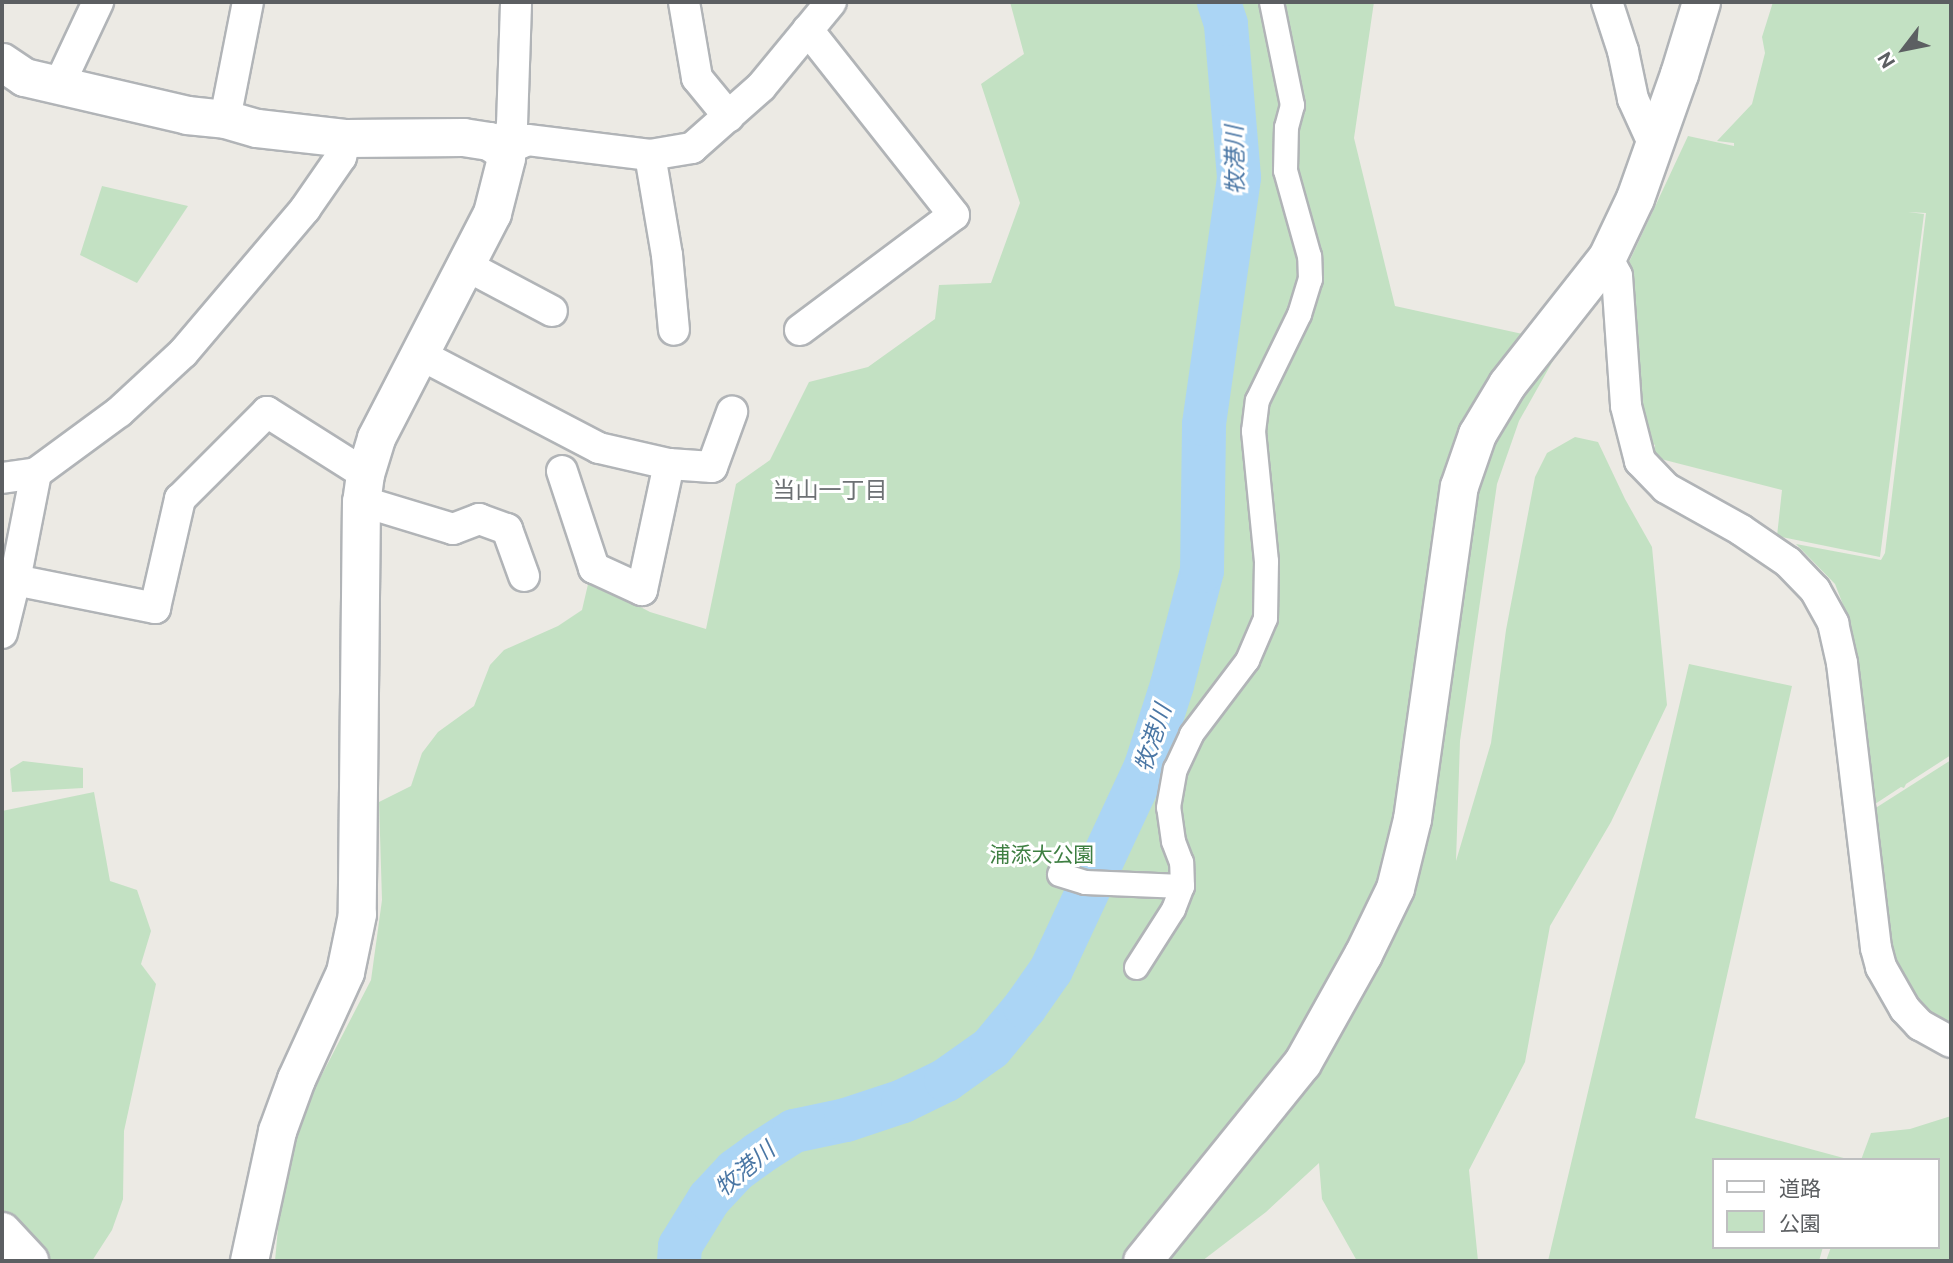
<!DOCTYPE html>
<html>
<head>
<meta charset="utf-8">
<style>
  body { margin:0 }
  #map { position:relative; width:1953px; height:1263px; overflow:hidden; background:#eceae4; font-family:"Public Sans","Noto Sans JP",sans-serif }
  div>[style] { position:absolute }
  .green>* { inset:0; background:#c3e1c3 }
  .river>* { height:44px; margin:-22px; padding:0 22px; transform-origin:22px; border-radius:22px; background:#abd5f5 }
  .roads { filter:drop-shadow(2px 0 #b1b4b7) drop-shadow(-2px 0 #b1b4b7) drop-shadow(0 2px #b1b4b7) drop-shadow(0 -2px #b1b4b7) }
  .pedestrian>* { height:23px; margin:-11.5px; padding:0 11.5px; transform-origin:11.5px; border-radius:11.5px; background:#fff }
  .minor>* { height:30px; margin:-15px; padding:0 15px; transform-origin:15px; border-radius:15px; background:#fff }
  .tertiary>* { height:37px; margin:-18.5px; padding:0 18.5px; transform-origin:18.5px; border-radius:18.5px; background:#fff }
  .secondary>* { height:38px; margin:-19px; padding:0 19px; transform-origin:19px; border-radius:19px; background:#fff }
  span { translate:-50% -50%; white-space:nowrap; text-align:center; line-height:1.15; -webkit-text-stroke:6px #fff; paint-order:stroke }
  .park-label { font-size:21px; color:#3e7f42 }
  .water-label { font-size:23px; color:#4b77a5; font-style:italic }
  .neighbourhood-label { font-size:23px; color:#6d7174 }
  .frame { position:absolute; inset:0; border:4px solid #5c5f62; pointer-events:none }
  .legend { position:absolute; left:1712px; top:1158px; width:228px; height:91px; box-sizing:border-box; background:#fff; border:2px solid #bebfc0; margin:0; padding:9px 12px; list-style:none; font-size:21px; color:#5c5f62 }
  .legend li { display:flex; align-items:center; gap:14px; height:35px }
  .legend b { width:35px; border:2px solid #bebfc0 }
  .north { position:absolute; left:1869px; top:14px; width:70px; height:70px; -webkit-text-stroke:5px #fff; paint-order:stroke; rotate:238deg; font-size:19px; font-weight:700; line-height:28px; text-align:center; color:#5c5f62 }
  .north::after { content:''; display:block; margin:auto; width:24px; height:32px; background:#5c5f62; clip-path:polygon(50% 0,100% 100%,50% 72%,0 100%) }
</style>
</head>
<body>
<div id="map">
  <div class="green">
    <i style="clip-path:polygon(1010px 2px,1374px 2px,1354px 138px,1395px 306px,1563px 343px,1519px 421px,1497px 484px,1460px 741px,1456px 861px,1491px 743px,1506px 630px,1535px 477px,1547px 453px,1575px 437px,1598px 442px,1625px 499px,1652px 547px,1667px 705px,1611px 822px,1550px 926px,1525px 1062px,1469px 1170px,1478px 1261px,1357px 1261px,1322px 1199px,1319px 1163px,1266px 1212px,1202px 1261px,275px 1261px,281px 1195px,300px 1117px,371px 980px,382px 900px,379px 802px,411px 786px,422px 753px,438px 732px,474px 706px,490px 665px,504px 650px,558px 626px,582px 610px,589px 580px,650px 612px,706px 629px,736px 484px,770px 460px,809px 382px,868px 367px,935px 319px,939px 285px,991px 283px,1020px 203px,981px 84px,1024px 54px)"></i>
    <i style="clip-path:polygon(1773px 2px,1951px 2px,1951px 755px,1906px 784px,1904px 788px,1901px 787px,1872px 806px,1849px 630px,1851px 625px,1835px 584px,1796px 544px,1881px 560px,1885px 553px,1926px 213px,1908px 212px,1924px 214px,1880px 557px,1777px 536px,1782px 490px,1653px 457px,1655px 445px,1645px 439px,1623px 275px,1688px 136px,1734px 146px,1734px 143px,1717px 141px,1752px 104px,1765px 53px,1762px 37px)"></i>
    <i style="clip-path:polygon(102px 186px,188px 206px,137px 283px,80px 255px)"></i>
    <i style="clip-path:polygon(1689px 664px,1792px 686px,1695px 1118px,1851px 1160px,1713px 1160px,1713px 1247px,1823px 1247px,1819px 1261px,1548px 1261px)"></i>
    <i style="clip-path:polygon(1951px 760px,1951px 1023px,1936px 1018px,1907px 985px,1893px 955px,1874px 809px)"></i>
    <i style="clip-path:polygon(23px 761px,83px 768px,83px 788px,12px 792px,10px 769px)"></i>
    <i style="clip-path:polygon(94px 792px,110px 881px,137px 890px,151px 931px,141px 964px,156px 984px,124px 1131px,123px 1199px,112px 1230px,92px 1261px,51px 1261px,2px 1214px,2px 811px)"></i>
    <i style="clip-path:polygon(1951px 1116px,1951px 1261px,1826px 1261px,1831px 1247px,1937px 1247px,1937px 1160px,1861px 1160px,1871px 1133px,1910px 1129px)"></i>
  </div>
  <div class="river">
    <i style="left:679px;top:1261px;width:15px;rotate:-86deg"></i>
    <i style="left:680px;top:1246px;width:55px;rotate:-58.3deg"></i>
    <i style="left:709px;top:1199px;width:38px;rotate:-47deg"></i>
    <i style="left:735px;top:1171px;width:29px;rotate:-36deg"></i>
    <i style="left:758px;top:1154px;width:43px;rotate:-32.6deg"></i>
    <i style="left:794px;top:1131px;width:53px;rotate:-11.9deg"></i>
    <i style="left:846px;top:1120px;width:60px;rotate:-18.4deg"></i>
    <i style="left:903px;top:1101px;width:48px;rotate:-26deg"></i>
    <i style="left:946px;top:1080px;width:55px;rotate:-35.4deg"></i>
    <i style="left:991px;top:1048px;width:53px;rotate:-50.3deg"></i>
    <i style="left:1025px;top:1007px;width:45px;rotate:-54.9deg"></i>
    <i style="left:1051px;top:970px;width:225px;rotate:-65deg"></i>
    <i style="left:1146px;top:766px;width:85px;rotate:-72.2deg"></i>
    <i style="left:1172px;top:685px;width:118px;rotate:-75.3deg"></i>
    <i style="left:1202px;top:571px;width:147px;rotate:-89.2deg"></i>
    <i style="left:1204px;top:424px;width:249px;rotate:-81.9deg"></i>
    <i style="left:1239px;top:177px;width:154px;rotate:-94.9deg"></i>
    <i style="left:1226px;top:24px;width:23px;rotate:-108deg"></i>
  </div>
  <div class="roads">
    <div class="pedestrian">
      <i style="left:1059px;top:874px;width:27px;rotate:17deg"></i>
      <i style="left:1085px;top:882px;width:97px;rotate:2.4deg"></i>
      <i style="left:1136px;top:967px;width:69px;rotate:-57.5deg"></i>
      <i style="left:1173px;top:909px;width:25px;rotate:-69deg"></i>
      <i style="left:1182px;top:886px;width:24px;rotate:-92deg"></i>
      <i style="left:1181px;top:862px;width:22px;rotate:-111deg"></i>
      <i style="left:1173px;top:841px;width:34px;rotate:-98deg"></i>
      <i style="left:1168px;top:807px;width:39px;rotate:-80deg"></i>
      <i style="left:1175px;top:769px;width:38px;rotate:-65deg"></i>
      <i style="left:1191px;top:734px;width:93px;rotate:-52.9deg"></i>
      <i style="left:1247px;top:660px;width:46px;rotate:-66.8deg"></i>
      <i style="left:1265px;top:618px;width:57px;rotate:-89deg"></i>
      <i style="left:1266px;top:561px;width:131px;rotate:-95.7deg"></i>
      <i style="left:1253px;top:431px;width:31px;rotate:-83deg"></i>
      <i style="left:1257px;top:400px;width:96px;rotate:-64deg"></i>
      <i style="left:1299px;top:314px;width:37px;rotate:-73deg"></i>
      <i style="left:1310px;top:279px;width:23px;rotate:-92deg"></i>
      <i style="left:1309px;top:256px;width:89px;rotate:-105.6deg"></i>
      <i style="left:1285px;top:170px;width:43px;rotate:-88.7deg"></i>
      <i style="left:1286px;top:127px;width:23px;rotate:-75deg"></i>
      <i style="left:1292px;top:105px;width:105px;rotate:-101.5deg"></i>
    </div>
    <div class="minor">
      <i style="left:684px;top:2px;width:77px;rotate:80.3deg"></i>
      <i style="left:697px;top:78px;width:50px;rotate:50.6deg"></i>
      <i style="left:1607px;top:2px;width:52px;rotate:71.9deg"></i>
      <i style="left:1623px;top:51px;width:49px;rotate:78.2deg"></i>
      <i style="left:1633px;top:99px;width:51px;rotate:65.5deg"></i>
      <i style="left:59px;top:85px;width:92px;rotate:-64.8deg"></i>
      <i style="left:225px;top:119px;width:119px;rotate:-78.9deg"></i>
      <i style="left:504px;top:151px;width:26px;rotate:-25deg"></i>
      <i style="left:528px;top:140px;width:123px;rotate:7deg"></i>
      <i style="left:650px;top:155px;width:43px;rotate:-9.5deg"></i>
      <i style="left:692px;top:148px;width:92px;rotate:-41.5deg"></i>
      <i style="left:761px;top:87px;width:110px;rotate:-50.5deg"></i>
      <i style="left:504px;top:151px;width:27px;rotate:-73deg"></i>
      <i style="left:512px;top:125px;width:123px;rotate:-88.1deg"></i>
      <i style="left:650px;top:155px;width:101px;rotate:80.4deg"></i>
      <i style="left:667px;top:255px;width:75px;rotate:84.7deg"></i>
      <i style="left:1607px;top:257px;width:21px;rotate:62deg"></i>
      <i style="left:1617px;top:276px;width:130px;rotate:86deg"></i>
      <i style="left:1626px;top:406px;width:57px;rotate:75.7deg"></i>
      <i style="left:1640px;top:461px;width:37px;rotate:46deg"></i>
      <i style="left:1666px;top:488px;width:86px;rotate:29.2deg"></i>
      <i style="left:1741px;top:530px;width:57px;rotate:34.2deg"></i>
      <i style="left:1788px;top:562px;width:39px;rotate:46deg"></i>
      <i style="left:1815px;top:590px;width:38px;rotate:61deg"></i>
      <i style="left:1833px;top:623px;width:41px;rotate:77.3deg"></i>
      <i style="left:1842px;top:663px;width:287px;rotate:83.2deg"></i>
      <i style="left:1876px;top:948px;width:20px;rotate:75deg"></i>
      <i style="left:1881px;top:967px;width:48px;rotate:60.3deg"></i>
      <i style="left:1905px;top:1009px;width:22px;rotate:47deg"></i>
      <i style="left:1920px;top:1025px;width:35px;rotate:29deg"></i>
      <i style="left:467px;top:266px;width:96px;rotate:27.9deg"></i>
      <i style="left:800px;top:330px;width:192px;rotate:-36.8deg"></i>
      <i style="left:954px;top:215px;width:236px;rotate:-128.3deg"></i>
      <i style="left:419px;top:354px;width:203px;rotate:27.6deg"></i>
      <i style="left:599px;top:448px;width:72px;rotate:12.9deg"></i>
      <i style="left:669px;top:464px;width:129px;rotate:102.1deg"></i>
      <i style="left:642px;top:590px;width:53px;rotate:-155.4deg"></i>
      <i style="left:594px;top:568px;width:102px;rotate:-108.3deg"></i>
      <i style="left:669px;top:464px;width:43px;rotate:4deg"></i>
      <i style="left:712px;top:467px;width:59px;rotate:-70deg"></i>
      <i style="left:36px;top:473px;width:109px;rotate:101.1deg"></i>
      <i style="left:15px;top:580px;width:143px;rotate:11.3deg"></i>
      <i style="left:155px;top:608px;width:112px;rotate:-77.1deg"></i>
      <i style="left:180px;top:499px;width:123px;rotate:-45deg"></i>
      <i style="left:267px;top:412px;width:116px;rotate:32.3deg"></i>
      <i style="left:2px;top:478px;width:34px;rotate:-8deg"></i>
      <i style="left:36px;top:473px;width:103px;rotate:-36.3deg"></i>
      <i style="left:119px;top:412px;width:87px;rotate:-42.7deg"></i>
      <i style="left:183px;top:353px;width:189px;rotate:-49.7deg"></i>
      <i style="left:305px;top:209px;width:63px;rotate:-55.3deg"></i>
      <i style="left:341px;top:157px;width:20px;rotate:-75deg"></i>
      <i style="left:361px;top:501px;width:96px;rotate:16.9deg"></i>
      <i style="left:453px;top:529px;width:28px;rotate:-21deg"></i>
      <i style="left:479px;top:519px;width:30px;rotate:20deg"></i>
      <i style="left:507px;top:529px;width:50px;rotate:70.1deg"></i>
      <i style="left:2px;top:633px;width:55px;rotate:-76.2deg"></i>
    </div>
    <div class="tertiary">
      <i style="left:2px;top:62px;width:27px;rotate:34deg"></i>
      <i style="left:24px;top:77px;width:167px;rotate:13.1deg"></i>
      <i style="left:187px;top:115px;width:38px;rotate:6deg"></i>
      <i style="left:225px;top:119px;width:33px;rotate:16deg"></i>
      <i style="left:257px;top:128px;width:90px;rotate:6.4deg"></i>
      <i style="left:346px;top:138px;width:117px;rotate:-0.5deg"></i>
      <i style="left:463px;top:137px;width:26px;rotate:9deg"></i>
      <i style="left:489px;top:141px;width:18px;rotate:34deg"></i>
      <i style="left:504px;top:151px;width:7px;rotate:74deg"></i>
      <i style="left:506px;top:158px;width:57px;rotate:104.3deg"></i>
      <i style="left:492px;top:213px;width:253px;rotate:117.3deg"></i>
      <i style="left:376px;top:438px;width:38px;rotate:107deg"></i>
      <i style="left:365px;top:474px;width:27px;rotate:98deg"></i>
      <i style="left:361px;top:501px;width:413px;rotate:90.6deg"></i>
      <i style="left:357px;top:914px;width:59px;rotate:101.7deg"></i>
      <i style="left:345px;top:972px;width:118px;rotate:114.6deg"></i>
      <i style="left:296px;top:1079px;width:55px;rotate:110.1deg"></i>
      <i style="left:277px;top:1131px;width:133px;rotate:102.2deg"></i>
      <i style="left:1142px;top:1261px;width:255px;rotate:-51.1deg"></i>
      <i style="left:1302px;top:1063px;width:125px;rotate:-60.8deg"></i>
      <i style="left:1363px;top:954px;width:73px;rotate:-64.1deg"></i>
      <i style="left:1395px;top:888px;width:71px;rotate:-76.2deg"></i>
      <i style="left:1412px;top:819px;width:336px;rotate:-82deg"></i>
      <i style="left:1459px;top:486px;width:55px;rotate:-70.9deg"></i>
      <i style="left:1477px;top:434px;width:58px;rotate:-59deg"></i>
      <i style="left:1507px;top:384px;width:162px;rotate:-51.8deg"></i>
      <i style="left:1607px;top:257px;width:65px;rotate:-64.6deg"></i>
      <i style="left:1635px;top:198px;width:132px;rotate:-70.5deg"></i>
      <i style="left:1679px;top:74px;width:75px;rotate:-73deg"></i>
    </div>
    <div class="secondary">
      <i style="left:2px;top:1232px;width:40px;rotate:47deg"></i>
    </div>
  </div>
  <div class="park-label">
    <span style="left:1042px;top:855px">浦添大公園</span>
  </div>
  <div class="water-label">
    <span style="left:1235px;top:160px;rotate:-91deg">牧港川</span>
    <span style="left:1153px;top:738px;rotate:-72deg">牧港川</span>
    <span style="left:745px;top:1169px;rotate:-40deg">牧港川</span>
  </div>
  <div class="neighbourhood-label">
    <span style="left:830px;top:490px">当山一丁目</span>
  </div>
  <div class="frame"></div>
  <ul class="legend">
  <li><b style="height:9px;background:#fff"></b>道路</li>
  <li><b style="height:19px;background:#c3e1c3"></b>公園</li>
  </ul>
  <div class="north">N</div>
</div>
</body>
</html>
